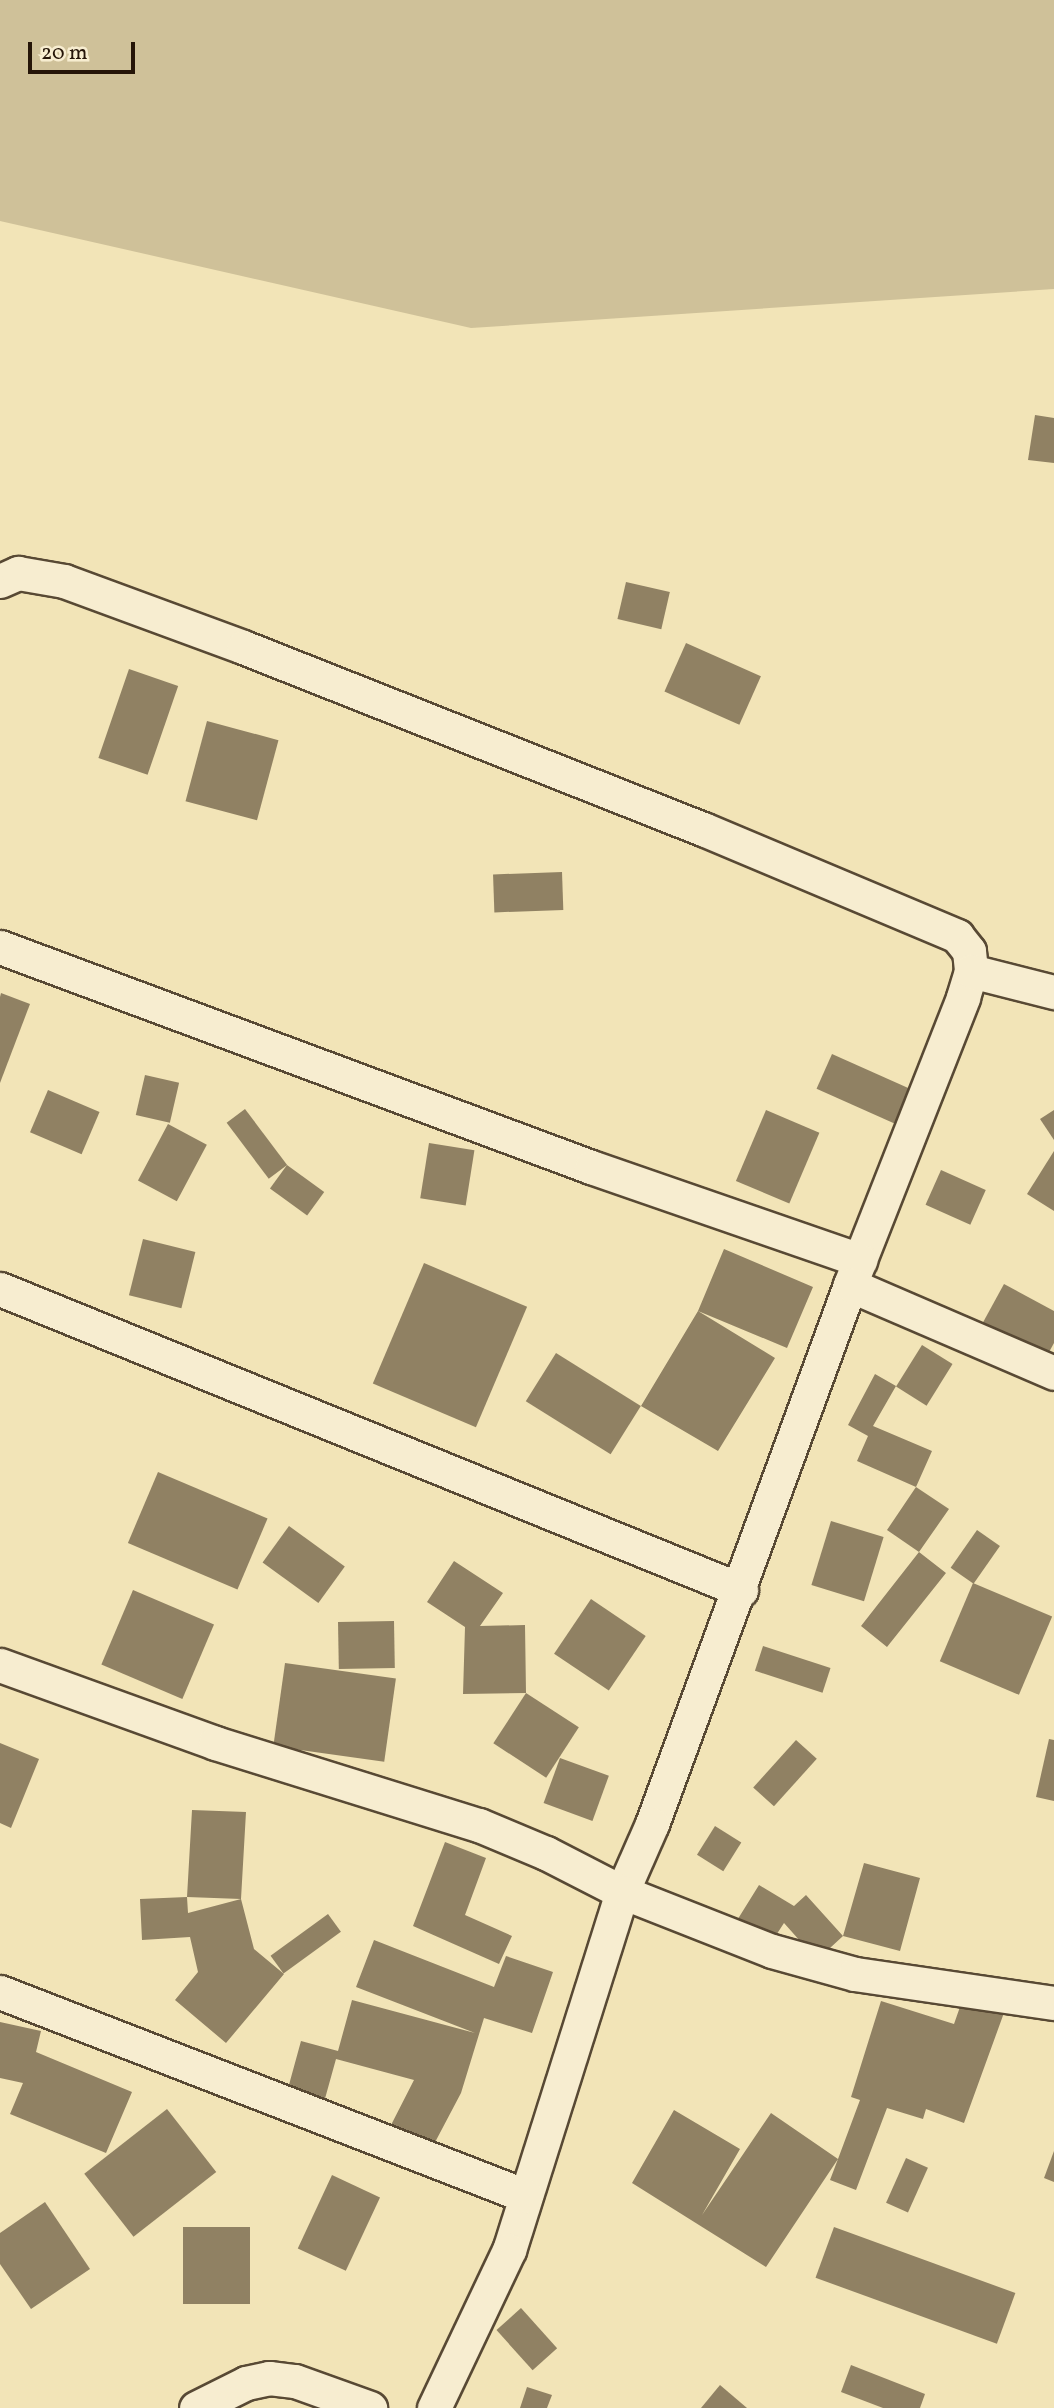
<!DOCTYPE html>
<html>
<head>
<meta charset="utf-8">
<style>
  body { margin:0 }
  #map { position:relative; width:1054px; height:2408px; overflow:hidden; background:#f2e4b7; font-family:Vollkorn,serif }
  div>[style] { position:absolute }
  .green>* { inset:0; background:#cfc199 }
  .building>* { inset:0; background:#908163; transform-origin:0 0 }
  .roads { filter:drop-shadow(2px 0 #584934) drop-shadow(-2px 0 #584934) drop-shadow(0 2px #584934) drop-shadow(0 -2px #584934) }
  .minor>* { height:33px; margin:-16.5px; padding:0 16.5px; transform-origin:16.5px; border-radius:16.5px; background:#f7edd0 }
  span { translate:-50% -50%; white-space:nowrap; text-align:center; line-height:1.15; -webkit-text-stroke:5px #f7edd0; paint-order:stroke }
  .scale { position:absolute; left:28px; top:42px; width:107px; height:32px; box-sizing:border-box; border:4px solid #251508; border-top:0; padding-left:9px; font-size:21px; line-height:24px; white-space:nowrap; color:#251508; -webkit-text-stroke:5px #f7edd0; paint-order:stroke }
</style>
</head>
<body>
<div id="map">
  <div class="green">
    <i style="clip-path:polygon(0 0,1054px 0,1054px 289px,471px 328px,0 221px)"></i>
  </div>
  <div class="building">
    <i style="clip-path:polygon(1035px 415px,1054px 418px,1054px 463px,1028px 460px)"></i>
    <i style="left:626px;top:582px;width:45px;height:38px;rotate:13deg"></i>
    <i style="left:686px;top:643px;width:82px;height:53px;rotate:24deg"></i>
    <i style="left:129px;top:669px;width:52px;height:94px;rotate:19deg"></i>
    <i style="left:207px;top:721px;width:74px;height:83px;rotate:15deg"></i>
    <i style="left:562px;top:872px;width:38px;height:69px;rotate:88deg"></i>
    <i style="clip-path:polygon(1px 993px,30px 1004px,0 1083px,0 997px)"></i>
    <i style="left:832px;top:1054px;width:92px;height:38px;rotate:24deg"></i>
    <i style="left:145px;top:1075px;width:35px;height:41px;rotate:13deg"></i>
    <i style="left:48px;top:1090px;width:56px;height:46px;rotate:23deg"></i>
    <i style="left:245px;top:1109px;width:70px;height:23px;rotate:53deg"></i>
    <i style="left:766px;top:1110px;width:58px;height:77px;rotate:23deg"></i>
    <i style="clip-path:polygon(1054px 1110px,1054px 1140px,1040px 1119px)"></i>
    <i style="left:168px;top:1124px;width:44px;height:64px;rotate:28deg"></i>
    <i style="left:429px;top:1143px;width:46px;height:56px;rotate:9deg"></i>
    <i style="clip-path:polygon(1054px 1151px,1054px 1211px,1027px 1194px)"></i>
    <i style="left:287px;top:1165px;width:46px;height:29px;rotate:36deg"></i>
    <i style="left:941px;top:1170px;width:49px;height:38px;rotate:24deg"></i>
    <i style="left:143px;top:1239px;width:54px;height:58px;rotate:14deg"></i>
    <i style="clip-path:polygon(724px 1249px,813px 1287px,787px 1348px,698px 1311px,775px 1358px,718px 1451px,641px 1406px,698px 1311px)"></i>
    <i style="left:424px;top:1263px;width:112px;height:131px;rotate:23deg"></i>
    <i style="clip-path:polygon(1004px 1284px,1054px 1311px,1054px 1343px,1038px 1372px,975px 1337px)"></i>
    <i style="left:922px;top:1345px;width:36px;height:49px;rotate:32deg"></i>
    <i style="left:556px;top:1353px;width:100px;height:57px;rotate:32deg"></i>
    <i style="clip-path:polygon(875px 1374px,896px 1386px,873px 1426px,932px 1451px,916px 1487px,857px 1461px,868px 1436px,848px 1425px)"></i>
    <i style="left:158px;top:1472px;width:119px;height:77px;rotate:23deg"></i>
    <i style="clip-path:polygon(916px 1487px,949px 1509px,919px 1552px,946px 1573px,887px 1647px,861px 1626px,919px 1552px,887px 1530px)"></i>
    <i style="left:831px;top:1521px;width:55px;height:67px;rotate:17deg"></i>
    <i style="left:289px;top:1526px;width:69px;height:45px;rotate:36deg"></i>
    <i style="left:977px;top:1530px;width:28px;height:46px;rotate:35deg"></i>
    <i style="clip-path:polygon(454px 1561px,503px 1593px,480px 1626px,525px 1625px,526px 1693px,463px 1694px,465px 1627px,427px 1602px)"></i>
    <i style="left:973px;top:1583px;width:86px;height:85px;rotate:23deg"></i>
    <i style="left:133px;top:1590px;width:88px;height:81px;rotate:23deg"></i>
    <i style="left:591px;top:1599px;width:66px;height:66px;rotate:34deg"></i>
    <i style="left:394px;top:1621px;width:47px;height:56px;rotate:89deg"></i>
    <i style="left:763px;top:1646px;width:71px;height:26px;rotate:18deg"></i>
    <i style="left:285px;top:1663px;width:112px;height:84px;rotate:8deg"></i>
    <i style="left:526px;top:1693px;width:63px;height:60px;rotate:33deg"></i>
    <i style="clip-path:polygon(1049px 1739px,1054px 1740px,1054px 1801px,1036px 1797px)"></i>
    <i style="left:796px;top:1740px;width:28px;height:64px;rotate:42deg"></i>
    <i style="clip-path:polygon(0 1743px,39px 1759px,11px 1828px,0 1823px)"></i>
    <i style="left:560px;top:1758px;width:52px;height:48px;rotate:20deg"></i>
    <i style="clip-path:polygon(192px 1810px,246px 1812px,241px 1899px,187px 1897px,188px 1913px,241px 1899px,254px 1949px,284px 1974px,226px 2043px,175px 2000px,198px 1972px,190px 1937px,142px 1940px,140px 1899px,187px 1897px)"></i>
    <i style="left:715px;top:1826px;width:31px;height:34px;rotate:32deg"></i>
    <i style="clip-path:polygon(445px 1842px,486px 1858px,465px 1915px,512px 1936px,499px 1964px,413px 1926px)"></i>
    <i style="clip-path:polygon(864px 1863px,920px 1878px,900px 1951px,843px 1936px,817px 1960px,784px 1923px,771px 1943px,736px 1922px,759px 1885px,794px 1906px,806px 1895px,843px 1936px)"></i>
    <i style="left:328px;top:1914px;width:22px;height:71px;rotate:54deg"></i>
    <i style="clip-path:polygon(374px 1940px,494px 1987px,506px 1956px,553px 1972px,532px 2033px,484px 2018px,461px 2093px,432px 2148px,390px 2127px,414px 2080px,336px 2059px,321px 2113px,284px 2103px,301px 2041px,338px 2051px,352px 2000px,475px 2033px,356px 1987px)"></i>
    <i style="clip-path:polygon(968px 1984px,1009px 1999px,964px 2123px,926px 2109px,923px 2119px,887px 2108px,856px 2190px,830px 2180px,838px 2159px,766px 2267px,632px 2183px,674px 2110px,740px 2149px,702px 2215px,771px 2113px,838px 2159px,860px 2100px,851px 2097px,881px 2001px,954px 2024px)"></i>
    <i style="clip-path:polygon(0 2022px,41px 2031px,36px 2052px,132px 2092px,106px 2153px,10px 2114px,23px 2083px,0 2078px)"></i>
    <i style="left:167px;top:2109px;width:80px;height:105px;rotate:52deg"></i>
    <i style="clip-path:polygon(1054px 2151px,1054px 2182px,1044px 2178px)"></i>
    <i style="left:906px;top:2158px;width:24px;height:49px;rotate:24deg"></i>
    <i style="left:332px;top:2175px;width:53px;height:81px;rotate:25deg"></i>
    <i style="clip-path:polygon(45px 2202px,90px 2269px,31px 2309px,0 2264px,0 2233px)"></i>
    <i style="left:250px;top:2227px;width:77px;height:67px;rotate:90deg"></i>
    <i style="left:834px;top:2227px;width:193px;height:54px;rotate:20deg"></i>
    <i style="left:521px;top:2308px;width:54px;height:33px;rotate:48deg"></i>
    <i style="clip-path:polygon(851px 2365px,925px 2394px,920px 2408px,883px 2408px,841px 2392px)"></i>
    <i style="clip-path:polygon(720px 2385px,747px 2408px,701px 2408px)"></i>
    <i style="clip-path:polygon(527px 2387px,552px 2395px,547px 2408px,520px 2408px)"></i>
  </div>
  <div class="roads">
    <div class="minor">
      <i style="left:0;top:581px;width:20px;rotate:-24deg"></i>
      <i style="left:18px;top:573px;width:47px;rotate:9.9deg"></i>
      <i style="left:64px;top:581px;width:191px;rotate:20.2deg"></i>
      <i style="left:243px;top:647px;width:495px;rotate:21.6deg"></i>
      <i style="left:703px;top:829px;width:276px;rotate:22.8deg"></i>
      <i style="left:957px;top:936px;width:19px;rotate:51deg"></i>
      <i style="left:969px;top:951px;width:20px;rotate:84deg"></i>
      <i style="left:971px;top:971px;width:28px;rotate:107deg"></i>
      <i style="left:963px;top:998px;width:308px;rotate:111.5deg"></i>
      <i style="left:850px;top:1285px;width:574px;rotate:110.17deg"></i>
      <i style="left:652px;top:1824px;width:74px;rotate:113.8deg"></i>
      <i style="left:622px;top:1892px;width:375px;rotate:107.5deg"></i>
      <i style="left:509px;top:2250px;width:175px;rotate:115.4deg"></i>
      <i style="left:0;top:947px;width:631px;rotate:20.42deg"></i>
      <i style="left:591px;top:1167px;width:285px;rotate:19.1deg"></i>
      <i style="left:971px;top:971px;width:86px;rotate:14.2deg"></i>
      <i style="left:850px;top:1285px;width:222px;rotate:23.3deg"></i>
      <i style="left:0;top:1289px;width:800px;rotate:22.11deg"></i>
      <i style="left:0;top:1665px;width:229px;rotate:19.9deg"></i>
      <i style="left:215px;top:1743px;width:276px;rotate:17.3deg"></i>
      <i style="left:479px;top:1825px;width:73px;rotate:22.7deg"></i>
      <i style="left:546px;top:1853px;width:85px;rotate:27.2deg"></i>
      <i style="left:622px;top:1892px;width:161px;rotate:21.5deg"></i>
      <i style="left:772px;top:1951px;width:86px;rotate:15.5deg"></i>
      <i style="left:855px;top:1974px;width:201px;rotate:8.3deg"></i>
      <i style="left:0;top:1992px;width:564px;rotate:21.2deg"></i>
      <i style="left:196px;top:2408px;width:56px;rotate:-26.6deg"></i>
      <i style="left:246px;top:2383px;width:24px;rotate:-12deg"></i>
      <i style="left:269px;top:2378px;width:26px;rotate:7deg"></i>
      <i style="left:295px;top:2381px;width:80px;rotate:19.8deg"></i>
    </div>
  </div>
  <div class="scale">20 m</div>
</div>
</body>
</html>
